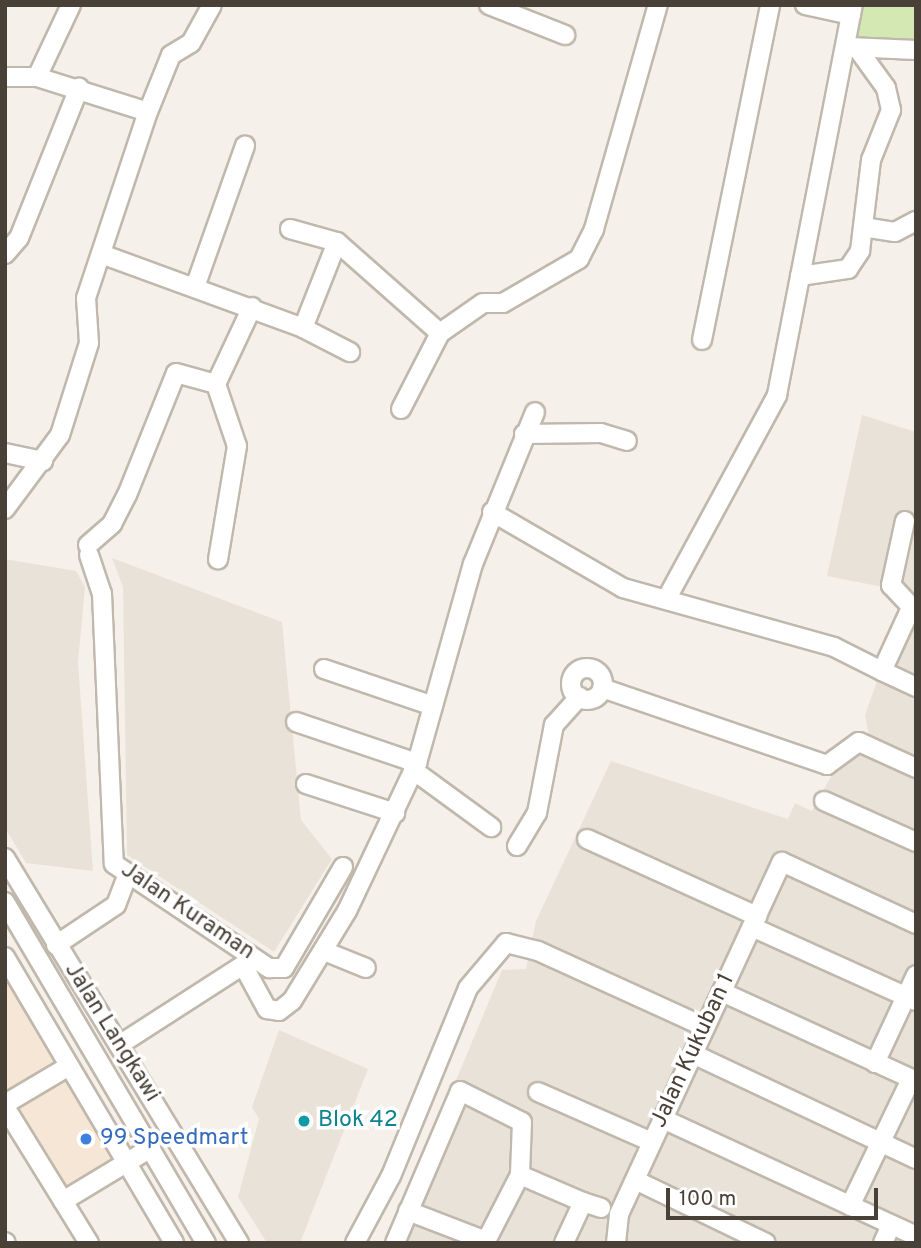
<!DOCTYPE html>
<html>
<head>
<meta charset="utf-8">
<style>
  body { margin:0 }
  #map { position:relative; width:921px; height:1248px; overflow:hidden; background:#f5f1ea; font-family:Overpass,sans-serif }
  div>[style] { position:absolute }
  .residential>* { inset:0; background:#e9e2d8 }
  .commercial>* { inset:0; background:#f6e6d6 }
  .green>* { inset:0; background:#d4e8b3 }
  .roads { filter:drop-shadow(2px 0 #c0b8ac) drop-shadow(-2px 0 #c0b8ac) drop-shadow(0 2px #c0b8ac) drop-shadow(0 -2px #c0b8ac) }
  .minor>* { height:18px; margin:-9px; padding:0 9px; transform-origin:9px; border-radius:9px; background:#fff }
  .minor>.ring { margin:-9px; padding:0; box-sizing:content-box; background:none; border:18px solid #fff; border-radius:50% }
  .dots>* { width:19px; height:19px; translate:-50% -50%; box-sizing:border-box; border:4px solid #fff; border-radius:50% }
  span { translate:-50% -50%; white-space:nowrap; text-align:center; line-height:1.15; -webkit-text-stroke:7px #fff; paint-order:stroke }
  .street-label { font-size:23px; color:#494138 }
  .culture-label { font-size:23px; color:#0d838f }
  .left { translate:0 -50%; text-align:left }
  .shop-label { font-size:23px; color:#366cbe }
  .frame { position:absolute; inset:0; border:7px solid #494138; pointer-events:none }
  .scale { position:absolute; left:666px; top:1188px; width:212px; height:32px; box-sizing:border-box; border:4px solid #494138; border-top:0; padding-left:9px; font-size:21px; line-height:24px; white-space:nowrap; color:#494138; -webkit-text-stroke:5px #fff; paint-order:stroke }
</style>
</head>
<body>
<div id="map">
  <div class="residential">
    <i style="clip-path:polygon(862px 415px,916px 432px,916px 1243px,388px 1243px,502px 970px,526px 969px,536px 921px,611px 761px,788px 819px,795px 803px,812px 811px,835px 769px,869px 737px,865px 715px,903px 608px,888px 588px,827px 576px)"></i>
    <i style="clip-path:polygon(112px 558px,282px 622px,301px 820px,332px 859px,274px 952px,127px 855px,123px 587px)"></i>
    <i style="clip-path:polygon(5px 559px,76px 571px,85px 587px,78px 662px,93px 871px,26px 863px,5px 828px)"></i>
    <i style="clip-path:polygon(279px 1030px,368px 1069px,300px 1243px,267px 1243px,238px 1197px,259px 1119px,252px 1107px)"></i>
  </div>
  <div class="commercial">
    <i style="clip-path:polygon(5px 968px,120px 1162px,65px 1196px,5px 1101px)"></i>
  </div>
  <div class="green">
    <i style="clip-path:polygon(860px 5px,916px 5px,916px 44px,854px 40px)"></i>
  </div>
  <div class="roads">
    <div class="minor">
      <i style="left:489px;top:5px;width:82px;rotate:21.5deg"></i>
      <i style="left:805px;top:5px;width:47px;rotate:12.3deg"></i>
      <i style="left:849px;top:47px;width:67px;rotate:2.6deg"></i>
      <i style="left:5px;top:77px;width:32px"></i>
      <i style="left:37px;top:77px;width:116px;rotate:17.5deg"></i>
      <i style="left:37px;top:77px;width:80px;rotate:-64.7deg"></i>
      <i style="left:863px;top:227px;width:32px;rotate:9deg"></i>
      <i style="left:895px;top:232px;width:24px;rotate:-28deg"></i>
      <i style="left:290px;top:229px;width:49px;rotate:15.5deg"></i>
      <i style="left:337px;top:242px;width:137px;rotate:41.5deg"></i>
      <i style="left:5px;top:254px;width:21px;rotate:-49deg"></i>
      <i style="left:19px;top:238px;width:162px;rotate:-68.2deg"></i>
      <i style="left:104px;top:255px;width:212px;rotate:20.1deg"></i>
      <i style="left:303px;top:328px;width:92px;rotate:-68.4deg"></i>
      <i style="left:800px;top:276px;width:49px;rotate:-8.3deg"></i>
      <i style="left:848px;top:269px;width:22px;rotate:-56deg"></i>
      <i style="left:860px;top:251px;width:92px;rotate:-83.1deg"></i>
      <i style="left:871px;top:160px;width:54px;rotate:-68.2deg"></i>
      <i style="left:891px;top:110px;width:23px;rotate:-103deg"></i>
      <i style="left:886px;top:88px;width:49px;rotate:-125.9deg"></i>
      <i style="left:195px;top:287px;width:150px;rotate:-70.5deg"></i>
      <i style="left:303px;top:328px;width:53px;rotate:27.1deg"></i>
      <i style="left:702px;top:340px;width:342px;rotate:-78.5deg"></i>
      <i style="left:216px;top:384px;width:65px;rotate:71.3deg"></i>
      <i style="left:237px;top:446px;width:115px;rotate:99.5deg"></i>
      <i style="left:401px;top:409px;width:85px;rotate:-62.8deg"></i>
      <i style="left:440px;top:333px;width:52px;rotate:-34.9deg"></i>
      <i style="left:483px;top:303px;width:20px"></i>
      <i style="left:503px;top:303px;width:88px;rotate:-30.1deg"></i>
      <i style="left:579px;top:259px;width:34px;rotate:-63deg"></i>
      <i style="left:594px;top:229px;width:233px;rotate:-74.1deg"></i>
      <i style="left:524px;top:434px;width:77px;rotate:-0.7deg"></i>
      <i style="left:601px;top:433px;width:27px;rotate:17deg"></i>
      <i style="left:5px;top:453px;width:39px;rotate:12deg"></i>
      <i style="left:5px;top:509px;width:92px;rotate:-53.4deg"></i>
      <i style="left:60px;top:435px;width:96px;rotate:-72.5deg"></i>
      <i style="left:89px;top:343px;width:45px;rotate:-93.8deg"></i>
      <i style="left:86px;top:298px;width:196px;rotate:-71.6deg"></i>
      <i style="left:148px;top:112px;width:61px;rotate:-68deg"></i>
      <i style="left:171px;top:55px;width:23px;rotate:-31deg"></i>
      <i style="left:191px;top:43px;width:43px;rotate:-61.1deg"></i>
      <i style="left:492px;top:512px;width:151px;rotate:30.1deg"></i>
      <i style="left:623px;top:588px;width:219px;rotate:15.6deg"></i>
      <i style="left:834px;top:647px;width:54px;rotate:26.6deg"></i>
      <i style="left:882px;top:671px;width:67px;rotate:-65.3deg"></i>
      <i style="left:905px;top:521px;width:66px;rotate:102.3deg"></i>
      <i style="left:891px;top:585px;width:37px;rotate:47deg"></i>
      <i style="left:88px;top:545px;width:32px;rotate:-41deg"></i>
      <i style="left:112px;top:524px;width:33px;rotate:-63deg"></i>
      <i style="left:127px;top:495px;width:131px;rotate:-68.1deg"></i>
      <i style="left:176px;top:373px;width:41px;rotate:15.4deg"></i>
      <i style="left:216px;top:384px;width:85px;rotate:-64.9deg"></i>
      <i style="left:89px;top:555px;width:41px;rotate:71.6deg"></i>
      <i style="left:102px;top:594px;width:270px;rotate:87.5deg"></i>
      <i style="left:114px;top:864px;width:187px;rotate:33.9deg"></i>
      <i style="left:269px;top:968px;width:15px"></i>
      <i style="left:284px;top:968px;width:117px;rotate:-59.7deg"></i>
      <i style="left:667px;top:598px;width:231px;rotate:-61.5deg"></i>
      <i style="left:777px;top:395px;width:397px;rotate:-79deg"></i>
      <i class="ring" style="left:571px;top:668px;width:14px;height:14px"></i>
      <i style="left:324px;top:669px;width:115px;rotate:18.7deg"></i>
      <i style="left:882px;top:671px;width:38px;rotate:25deg"></i>
      <i style="left:602px;top:688px;width:238px;rotate:18.9deg"></i>
      <i style="left:827px;top:765px;width:39px;rotate:-36deg"></i>
      <i style="left:859px;top:742px;width:63px;rotate:24.5deg"></i>
      <i style="left:296px;top:722px;width:128px;rotate:18.7deg"></i>
      <i style="left:413px;top:770px;width:97px;rotate:36.2deg"></i>
      <i style="left:306px;top:784px;width:94px;rotate:18deg"></i>
      <i style="left:824px;top:801px;width:101px;rotate:24deg"></i>
      <i style="left:587px;top:839px;width:187px;rotate:24.4deg"></i>
      <i style="left:517px;top:846px;width:39px;rotate:-59deg"></i>
      <i style="left:537px;top:813px;width:90px;rotate:-79.1deg"></i>
      <i style="left:554px;top:725px;width:38px;rotate:-48deg"></i>
      <i style="left:5px;top:858px;width:451px;rotate:58.7deg"></i>
      <i style="left:5px;top:902px;width:396px;rotate:59.5deg"></i>
      <i style="left:752px;top:927px;width:180px;rotate:24.3deg"></i>
      <i style="left:56px;top:945px;width:72px;rotate:-33.7deg"></i>
      <i style="left:116px;top:905px;width:31px;rotate:-69deg"></i>
      <i style="left:324px;top:951px;width:45px;rotate:22deg"></i>
      <i style="left:5px;top:957px;width:332px;rotate:59.4deg"></i>
      <i style="left:244px;top:967px;width:48px;rotate:61.3deg"></i>
      <i style="left:267px;top:1009px;width:12px;rotate:9deg"></i>
      <i style="left:279px;top:1011px;width:16px;rotate:-38deg"></i>
      <i style="left:292px;top:1001px;width:105px;rotate:-58.6deg"></i>
      <i style="left:347px;top:911px;width:164px;rotate:-64.7deg"></i>
      <i style="left:417px;top:763px;width:207px;rotate:-74.3deg"></i>
      <i style="left:473px;top:564px;width:164px;rotate:-67.8deg"></i>
      <i style="left:722px;top:992px;width:213px;rotate:24.6deg"></i>
      <i style="left:119px;top:1045px;width:157px;rotate:-32.8deg"></i>
      <i style="left:693px;top:1054px;width:246px;rotate:25.2deg"></i>
      <i style="left:875px;top:1063px;width:97px;rotate:-65deg"></i>
      <i style="left:538px;top:1092px;width:124px;rotate:23.7deg"></i>
      <i style="left:5px;top:1104px;width:74px;rotate:-30.7deg"></i>
      <i style="left:5px;top:1107px;width:160px;rotate:58.3deg"></i>
      <i style="left:663px;top:1119px;width:279px;rotate:24.8deg"></i>
      <i style="left:635px;top:1180px;width:145px;rotate:25.7deg"></i>
      <i style="left:63px;top:1201px;width:103px;rotate:-31.1deg"></i>
      <i style="left:583px;top:1202px;width:19px;rotate:18deg"></i>
      <i style="left:850px;top:1206px;width:141px;rotate:-64.3deg"></i>
      <i style="left:408px;top:1211px;width:84px;rotate:21deg"></i>
      <i style="left:5px;top:1242px;width:1px;rotate:45deg"></i>
      <i style="left:355px;top:1243px;width:76px;rotate:-61.8deg"></i>
      <i style="left:391px;top:1176px;width:203px;rotate:-67.7deg"></i>
      <i style="left:468px;top:988px;width:59px;rotate:-49.8deg"></i>
      <i style="left:506px;top:943px;width:33px;rotate:14deg"></i>
      <i style="left:538px;top:951px;width:183px;rotate:24.5deg"></i>
      <i style="left:395px;top:1243px;width:165px;rotate:-66.8deg"></i>
      <i style="left:460px;top:1091px;width:69px;rotate:26.6deg"></i>
      <i style="left:522px;top:1122px;width:53px;rotate:92.2deg"></i>
      <i style="left:520px;top:1175px;width:69px;rotate:23.2deg"></i>
      <i style="left:583px;top:1202px;width:45px;rotate:114.9deg"></i>
      <i style="left:485px;top:1243px;width:76px;rotate:-62.8deg"></i>
      <i style="left:616px;top:1243px;width:29px;rotate:-84deg"></i>
      <i style="left:619px;top:1214px;width:388px;rotate:-65.2deg"></i>
      <i style="left:782px;top:862px;width:148px;rotate:24.8deg"></i>
      <i style="left:883px;top:1243px;width:20px;rotate:-66deg"></i>
    </div>
  </div>
  <div class="dots">
    <i style="left:304px;top:1121px;background:#0f9aa8"></i>
    <i style="left:86px;top:1139px;background:#3f7fe0"></i>
  </div>
  <div class="street-label">
    <span style="left:187px;top:912px;rotate:34deg">Jalan Kuraman</span>
    <span style="left:111px;top:1033px;rotate:58deg">Jalan Langkawi</span>
    <span style="left:694px;top:1051px;rotate:-65deg">Jalan Kukuban 1</span>
  </div>
  <div class="culture-label">
    <span class="left" style="left:318px;top:1121px">Blok 42</span>
  </div>
  <div class="shop-label">
    <span class="left" style="left:100px;top:1139px">99 Speedmart</span>
  </div>
  <div class="frame"></div>
  <div class="scale">100 m</div>
</div>
</body>
</html>
